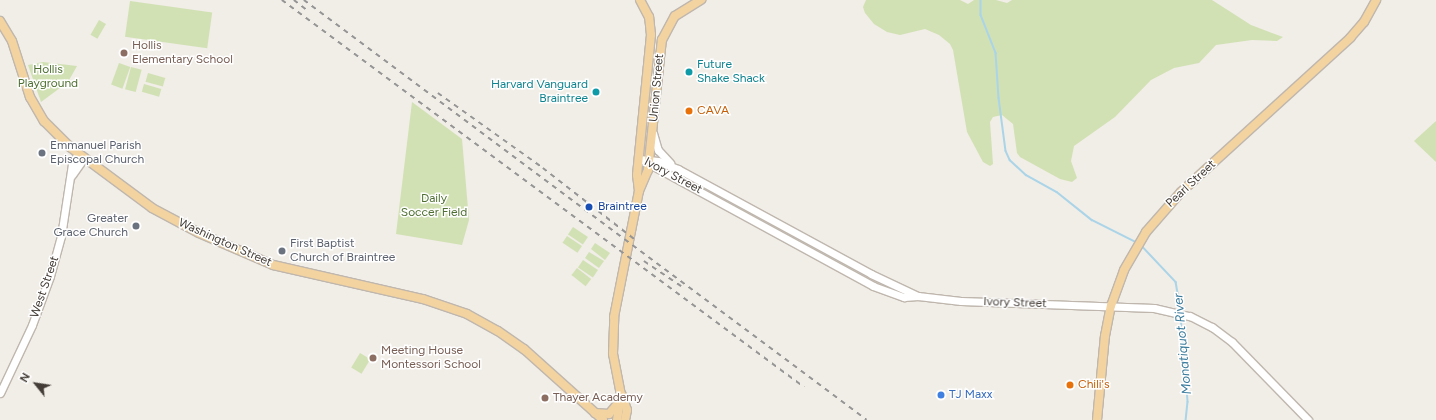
<!DOCTYPE html>
<html>
<head>
<meta charset="utf-8">
<style>
  body { margin:0 }
  #map { position:relative; width:1436px; height:420px; overflow:hidden; background:#f1ede7; font-family:Figtree,sans-serif }
  div>[style] { position:absolute }
  .green>* { inset:0; background:#d1e1b4; transform-origin:0 0 }
  .stream>* { height:1.5px; margin:-0.75px; padding:0 0.75px; transform-origin:0.75px; border-radius:0.75px; background:#aad4e8 }
  .roads { filter:drop-shadow(1px 0 #bfb7ae) drop-shadow(-1px 0 #bfb7ae) drop-shadow(0 1px #bfb7ae) drop-shadow(0 -1px #bfb7ae) }
  .minor>* { height:7px; margin:-3.5px; padding:0 3.5px; transform-origin:3.5px; border-radius:3.5px; background:#fff }
  .major>* { height:8px; margin:-4px; padding:0 4px; transform-origin:4px; border-radius:4px; background:#f3d39f }
  .rail>* { height:1.5px; margin-top:-0.75px; transform-origin:0; background:repeating-linear-gradient(90deg,#959595 0 5px,transparent 0 10px) }
  .dots>* { width:11px; height:11px; translate:-50% -50%; box-sizing:border-box; border:2px solid #fff; border-radius:50% }
  span { translate:-50% -50%; white-space:nowrap; text-align:center; line-height:1.15; -webkit-text-stroke:3px #fff; paint-order:stroke }
  .education-label { font-size:12px; color:#785e54 }
  .left { translate:0 -50%; text-align:left }
  .culture-label { font-size:12px; color:#0d838f }
  .right { translate:-100% -50%; text-align:right }
  .park-label { font-size:12px; color:#4e6f31 }
  .street-label { font-size:12px; color:#443d37 }
  .food-label { font-size:12px; color:#c56008 }
  .worship-label { font-size:12px; color:#5b616d }
  .transit-label { font-size:12px; color:#164399 }
  .shop-label { font-size:12px; color:#366cbe }
  .water-label { font-size:13px; color:#3a7b9c; font-style:italic }
  .north { position:absolute; left:16px; top:364px; width:40px; height:40px; -webkit-text-stroke:3px #fff; paint-order:stroke; rotate:300deg; font-size:11px; font-weight:700; line-height:16px; text-align:center; color:#443d37 }
  .north::after { content:''; display:block; margin:auto; width:14px; height:18px; background:#443d37; clip-path:polygon(50% 0,100% 100%,50% 72%,0 100%) }
</style>
</head>
<body>
<div id="map">
  <div class="green">
    <i style="clip-path:polygon(866px 0,960px 0,968px 4px,974px 0,996px 0,1007px 3px,1012px 0,1212px 0,1251px 25px,1283px 37px,1277px 41px,1252px 40px,1216px 45px,1199px 63px,1174px 68px,1151px 80px,1115px 117px,1074px 146px,1071px 161px,1077px 178px,1072px 182px,1060px 179px,1020px 157px,1017px 153px,1013px 124px,1002px 115px,993px 117px,990px 122px,993px 164px,990px 166px,983px 162px,967px 132px,953px 50px,950px 44px,939px 35px,925px 29px,900px 35px,887px 32px,874px 24px,865px 13px,863px 7px)"></i>
    <i style="left:130px;top:1px;width:83px;height:36px;rotate:8deg"></i>
    <i style="left:99px;top:20px;width:8px;height:17px;rotate:30deg"></i>
    <i style="clip-path:polygon(43px 62px,77px 66px,68px 82px,41px 102px,28px 65px)"></i>
    <i style="left:119px;top:63px;width:12px;height:23px;rotate:20deg"></i>
    <i style="left:131px;top:67px;width:11px;height:23px;rotate:15deg"></i>
    <i style="left:148px;top:73px;width:18px;height:9px;rotate:16deg"></i>
    <i style="left:144px;top:84px;width:18px;height:8px;rotate:16deg"></i>
    <i style="clip-path:polygon(412px 102px,462px 139px,469px 220px,462px 245px,396px 234px)"></i>
    <i style="clip-path:polygon(1436px 121px,1436px 162px,1414px 141px)"></i>
    <i style="left:573px;top:227px;width:18px;height:9px;rotate:34deg"></i>
    <i style="left:567px;top:236px;width:18px;height:8px;rotate:34deg"></i>
    <i style="clip-path:polygon(595px 243px,610px 253px,605px 260px,591px 249px)"></i>
    <i style="clip-path:polygon(589px 252px,604px 261px,599px 268px,585px 258px)"></i>
    <i style="left:583px;top:260px;width:18px;height:9px;rotate:34deg"></i>
    <i style="left:577px;top:268px;width:18px;height:9px;rotate:38deg"></i>
    <i style="left:360px;top:353px;width:12px;height:17px;rotate:31deg"></i>
  </div>
  <div class="stream">
    <i style="left:981px;top:0;width:15px;rotate:90deg"></i>
    <i style="left:981px;top:15px;width:41px;rotate:68.5deg"></i>
    <i style="left:996px;top:53px;width:45px;rotate:86.2deg"></i>
    <i style="left:999px;top:98px;width:53px;rotate:82.5deg"></i>
    <i style="left:1006px;top:151px;width:10px;rotate:66deg"></i>
    <i style="left:1010px;top:160px;width:22px;rotate:43deg"></i>
    <i style="left:1026px;top:175px;width:35px;rotate:29deg"></i>
    <i style="left:1057px;top:192px;width:45px;rotate:38.7deg"></i>
    <i style="left:1092px;top:220px;width:49px;rotate:26.6deg"></i>
    <i style="left:1141px;top:245px;width:51px;rotate:46.6deg"></i>
    <i style="left:1176px;top:282px;width:29px;rotate:80deg"></i>
    <i style="left:1181px;top:316px;width:86px;rotate:85.3deg"></i>
    <i style="left:1188px;top:402px;width:18px;rotate:96deg"></i>
  </div>
  <div class="roads">
    <div class="minor">
      <i style="left:653px;top:133px;width:18px;rotate:74deg"></i>
      <i style="left:658px;top:150px;width:18px;rotate:47deg"></i>
      <i style="left:639px;top:159px;width:19px;rotate:6deg"></i>
      <i style="left:658px;top:161px;width:22px;rotate:22deg"></i>
      <i style="left:678px;top:169px;width:220px;rotate:28.5deg"></i>
      <i style="left:871px;top:274px;width:52px;rotate:25.1deg"></i>
      <i style="left:918px;top:296px;width:43px;rotate:6.6deg"></i>
      <i style="left:961px;top:301px;width:193px;rotate:2.1deg"></i>
      <i style="left:1154px;top:308px;width:37px;rotate:13deg"></i>
      <i style="left:1190px;top:316px;width:25px;rotate:27deg"></i>
      <i style="left:1212px;top:327px;width:25px;rotate:37deg"></i>
      <i style="left:1232px;top:342px;width:109px;rotate:45.7deg"></i>
      <i style="left:644px;top:161px;width:261px;rotate:28.6deg"></i>
      <i style="left:873px;top:286px;width:33px;rotate:20deg"></i>
      <i style="left:904px;top:297px;width:14px;rotate:-4deg"></i>
      <i style="left:72px;top:175px;width:21px;rotate:-55deg"></i>
      <i style="left:0;top:393px;width:75px;rotate:-64.8deg"></i>
      <i style="left:32px;top:325px;width:52px;rotate:-69.8deg"></i>
      <i style="left:50px;top:276px;width:41px;rotate:-74.6deg"></i>
      <i style="left:61px;top:236px;width:73px;rotate:-81.3deg"></i>
      <i style="left:72px;top:164px;width:13px;rotate:-61deg"></i>
    </div>
    <div class="major">
      <i style="left:0;top:21px;width:23px;rotate:59deg"></i>
      <i style="left:12px;top:41px;width:59px;rotate:72.2deg"></i>
      <i style="left:30px;top:97px;width:28px;rotate:60deg"></i>
      <i style="left:44px;top:121px;width:37px;rotate:45deg"></i>
      <i style="left:70px;top:147px;width:102px;rotate:36.6deg"></i>
      <i style="left:152px;top:208px;width:53px;rotate:28deg"></i>
      <i style="left:199px;top:233px;width:81px;rotate:23.4deg"></i>
      <i style="left:273px;top:265px;width:154px;rotate:12.8deg"></i>
      <i style="left:423px;top:299px;width:46px;rotate:18.8deg"></i>
      <i style="left:467px;top:314px;width:35px;rotate:29deg"></i>
      <i style="left:498px;top:331px;width:32px;rotate:35deg"></i>
      <i style="left:524px;top:349px;width:106px;rotate:41.9deg"></i>
      <i style="left:639px;top:191px;width:16px;rotate:-97deg"></i>
      <i style="left:637px;top:175px;width:141px;rotate:-84.3deg"></i>
      <i style="left:651px;top:35px;width:18px;rotate:-96deg"></i>
      <i style="left:649px;top:17px;width:19px;rotate:-118deg"></i>
      <i style="left:622px;top:395px;width:16px;rotate:72deg"></i>
      <i style="left:627px;top:410px;width:10px;rotate:101deg"></i>
      <i style="left:595px;top:413px;width:14px;rotate:4deg"></i>
      <i style="left:609px;top:414px;width:16px;rotate:-50deg"></i>
      <i style="left:617px;top:420px;width:25px;rotate:-81deg"></i>
      <i style="left:621px;top:395px;width:42px;rotate:-101deg"></i>
      <i style="left:613px;top:354px;width:37px;rotate:-88deg"></i>
      <i style="left:614px;top:317px;width:128px;rotate:-78.8deg"></i>
      <i style="left:639px;top:191px;width:23px;rotate:-67deg"></i>
      <i style="left:648px;top:170px;width:131px;rotate:-83.9deg"></i>
      <i style="left:662px;top:40px;width:27px;rotate:-62deg"></i>
      <i style="left:675px;top:16px;width:31px;rotate:-32deg"></i>
      <i style="left:1097px;top:420px;width:84px;rotate:-84.6deg"></i>
      <i style="left:1105px;top:336px;width:31px;rotate:-79deg"></i>
      <i style="left:1111px;top:306px;width:38px;rotate:-70deg"></i>
      <i style="left:1124px;top:270px;width:44px;rotate:-59.9deg"></i>
      <i style="left:1146px;top:232px;width:53px;rotate:-48.8deg"></i>
      <i style="left:1181px;top:192px;width:229px;rotate:-42.3deg"></i>
      <i style="left:1350px;top:38px;width:21px;rotate:-49deg"></i>
      <i style="left:1364px;top:22px;width:25px;rotate:-61deg"></i>
    </div>
  </div>
  <div class="rail">
    <i style="left:282px;top:0;width:650px;rotate:36.55deg"></i>
    <i style="left:294px;top:0;width:18px;rotate:38deg"></i>
    <i style="left:304px;top:0;width:702px;rotate:36.72deg"></i>
    <i style="left:438px;top:93px;width:129px;rotate:35.5deg"></i>
    <i style="left:543px;top:168px;width:120px;rotate:37.9deg"></i>
    <i style="left:644px;top:261px;width:45px;rotate:34deg"></i>
  </div>
  <div class="dots">
    <i style="left:124px;top:53px;background:#8d6e63"></i>
    <i style="left:689px;top:72px;background:#0f9aa8"></i>
    <i style="left:596px;top:92px;background:#0f9aa8"></i>
    <i style="left:689px;top:111px;background:#e8710a"></i>
    <i style="left:42px;top:153px;background:#6b7280"></i>
    <i style="left:589px;top:207px;background:#1a4fb4"></i>
    <i style="left:136px;top:226px;background:#6b7280"></i>
    <i style="left:282px;top:251px;background:#6b7280"></i>
    <i style="left:373px;top:358px;background:#8d6e63"></i>
    <i style="left:1070px;top:385px;background:#e8710a"></i>
    <i style="left:941px;top:395px;background:#3f7fe0"></i>
    <i style="left:545px;top:398px;background:#8d6e63"></i>
  </div>
  <div class="education-label">
    <span class="left" style="left:132px;top:53px">Hollis<br>Elementary School</span>
    <span class="left" style="left:381px;top:358px">Meeting House<br>Montessori School</span>
    <span class="left" style="left:553px;top:398px">Thayer Academy</span>
  </div>
  <div class="culture-label">
    <span class="left" style="left:697px;top:72px">Future<br>Shake Shack</span>
    <span class="right" style="left:588px;top:92px">Harvard Vanguard<br>Braintree</span>
  </div>
  <div class="park-label">
    <span style="left:48px;top:77px">Hollis<br>Playground</span>
    <span style="left:434px;top:206px">Daily<br>Soccer Field</span>
  </div>
  <div class="street-label">
    <span style="left:657px;top:88px;rotate:-85deg">Union Street</span>
    <span style="left:673px;top:176px;rotate:28deg">Ivory Street</span>
    <span style="left:1191px;top:184px;rotate:-43deg">Pearl Street</span>
    <span style="left:225px;top:243px;rotate:24deg">Washington Street</span>
    <span style="left:45px;top:287px;rotate:-71deg">West Street</span>
    <span style="left:1015px;top:303px;rotate:2deg">Ivory Street</span>
  </div>
  <div class="food-label">
    <span class="left" style="left:697px;top:111px">CAVA</span>
    <span class="left" style="left:1078px;top:385px">Chili's</span>
  </div>
  <div class="worship-label">
    <span class="left" style="left:50px;top:153px">Emmanuel Parish<br>Episcopal Church</span>
    <span class="right" style="left:128px;top:226px">Greater<br>Grace Church</span>
    <span class="left" style="left:290px;top:251px">First Baptist<br>Church of Braintree</span>
  </div>
  <div class="transit-label">
    <span class="left" style="left:598px;top:207px">Braintree</span>
  </div>
  <div class="shop-label">
    <span class="left" style="left:949px;top:395px">TJ Maxx</span>
  </div>
  <div class="water-label">
    <span style="left:1183px;top:344px;rotate:-95deg">Monatiquot River</span>
  </div>
  <div class="north">N</div>
</div>
</body>
</html>
